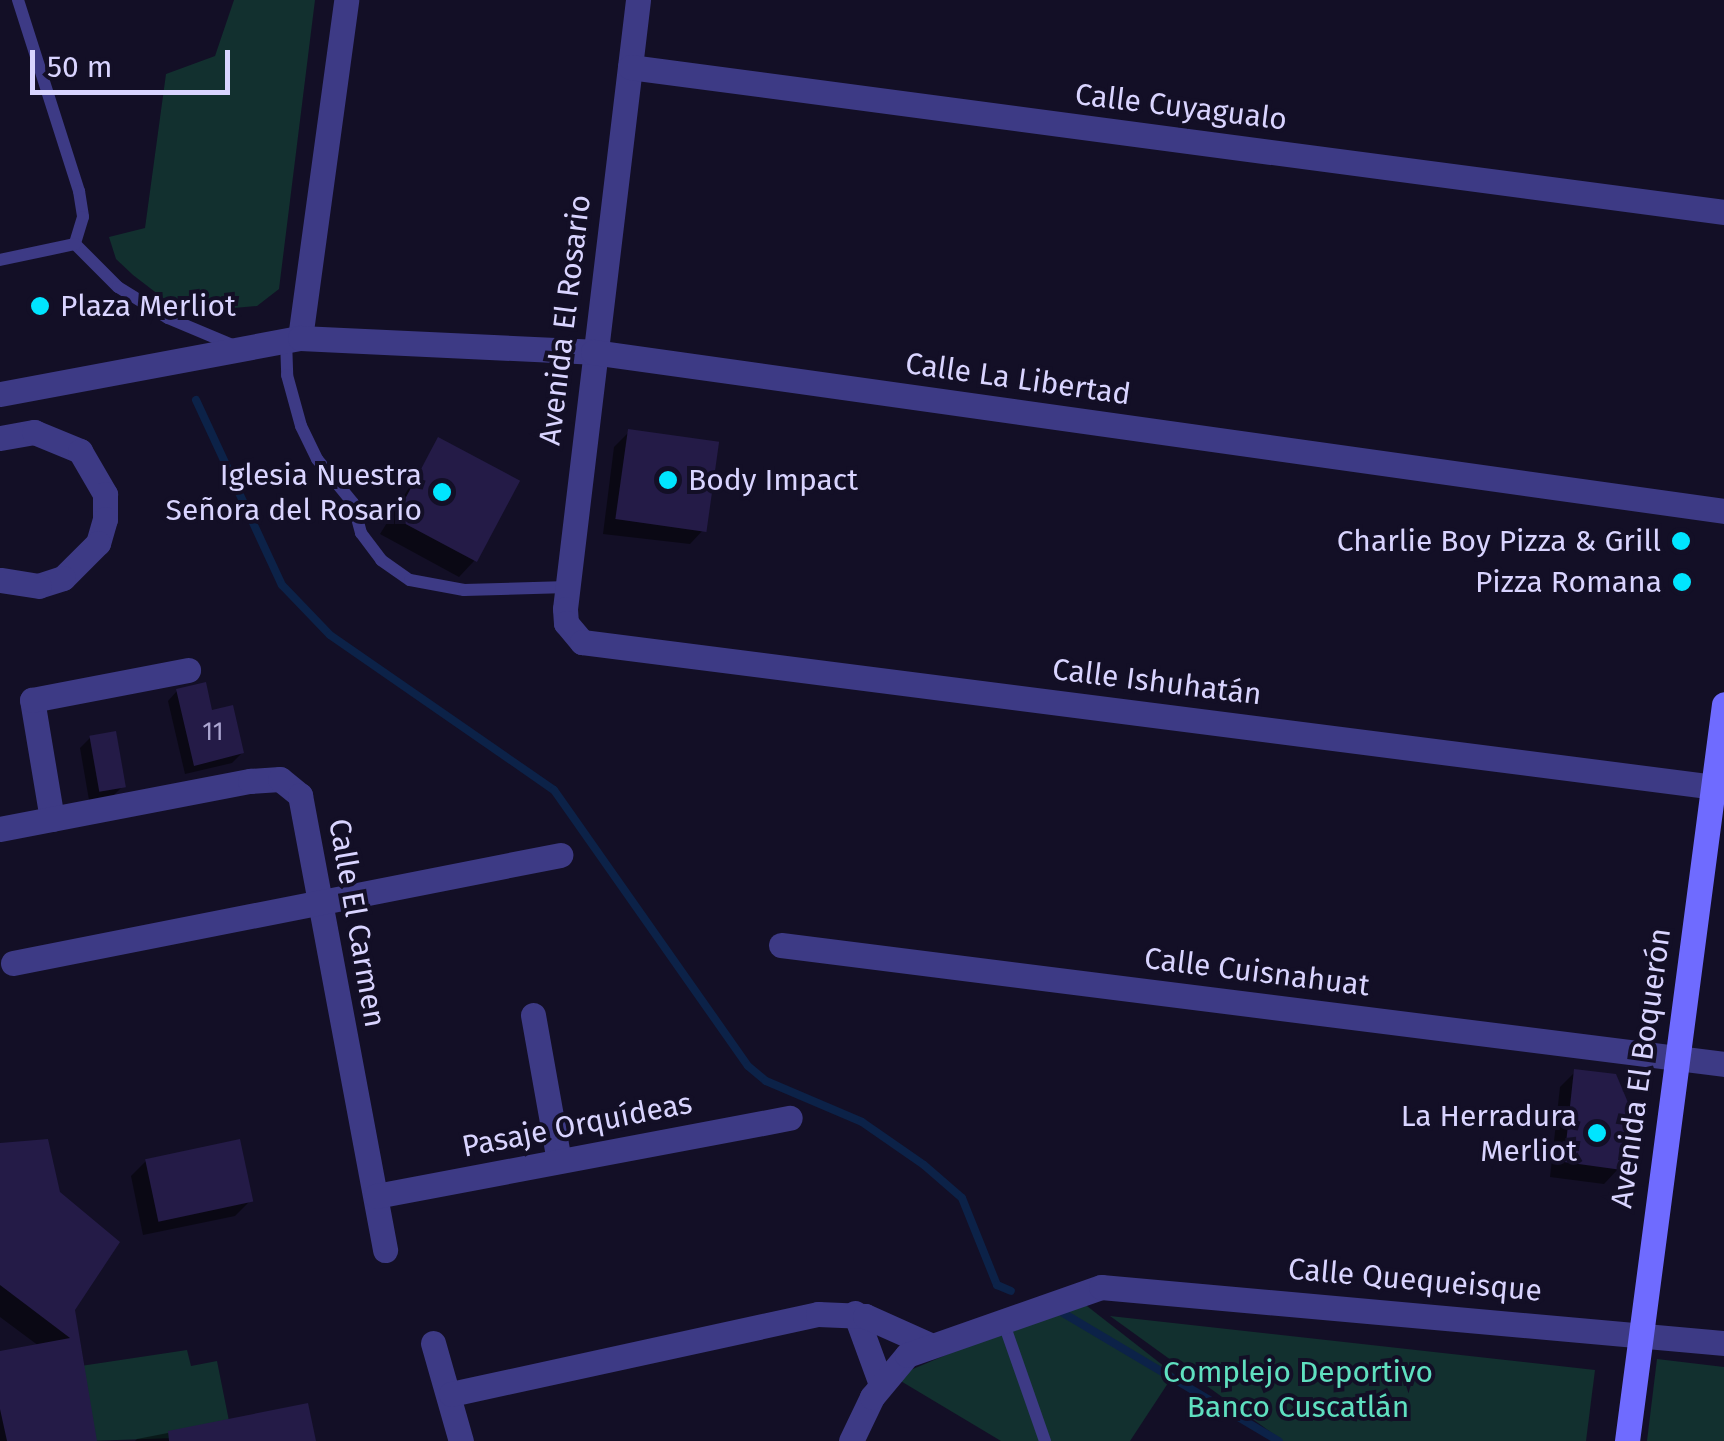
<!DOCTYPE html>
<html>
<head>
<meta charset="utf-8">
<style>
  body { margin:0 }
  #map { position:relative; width:1724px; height:1441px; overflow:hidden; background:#130f26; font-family:"Fira Sans",sans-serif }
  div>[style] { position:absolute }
  .green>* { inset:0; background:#12302f }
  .shadow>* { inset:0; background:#0007 }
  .stream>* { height:8px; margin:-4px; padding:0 4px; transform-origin:4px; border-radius:4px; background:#0c2248 }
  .building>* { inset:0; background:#241b47; transform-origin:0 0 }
  .lane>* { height:12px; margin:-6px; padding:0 6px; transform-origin:6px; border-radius:6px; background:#3d3a85 }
  .street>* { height:25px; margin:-12.5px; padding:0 12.5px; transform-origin:12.5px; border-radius:12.5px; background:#3d3a85 }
  .secondary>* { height:25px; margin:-12.5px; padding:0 12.5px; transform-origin:12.5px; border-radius:12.5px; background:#6f6bff }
  .dots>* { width:28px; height:28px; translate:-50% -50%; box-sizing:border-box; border:5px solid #130f26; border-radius:50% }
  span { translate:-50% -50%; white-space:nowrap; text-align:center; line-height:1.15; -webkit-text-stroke:8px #130f26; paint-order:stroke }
  .number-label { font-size:25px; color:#aca6d1 }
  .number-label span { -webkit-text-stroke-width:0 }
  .street-label { font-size:30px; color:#d9d4ff }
  .poi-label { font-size:30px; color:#d9d4ff }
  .left { translate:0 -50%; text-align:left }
  .right { translate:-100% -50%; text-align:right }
  .park-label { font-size:30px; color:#5fe0c0 }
  .scale { position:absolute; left:30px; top:50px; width:200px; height:45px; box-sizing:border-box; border:5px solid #d9d4ff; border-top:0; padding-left:12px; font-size:30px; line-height:35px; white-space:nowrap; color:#d9d4ff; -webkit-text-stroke:8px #130f26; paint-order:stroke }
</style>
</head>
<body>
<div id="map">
  <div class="green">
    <i style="clip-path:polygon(234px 0,315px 0,279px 289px,257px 306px,201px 311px,163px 298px,133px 275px,116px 259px,109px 237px,145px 228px,166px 74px,215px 56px)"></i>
    <i style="clip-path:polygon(1078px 1299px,1174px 1374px,1130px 1441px,1001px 1441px,894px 1377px)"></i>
    <i style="clip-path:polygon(1110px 1316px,1595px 1370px,1586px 1441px,1283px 1441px)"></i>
    <i style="clip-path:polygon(187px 1350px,191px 1366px,217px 1361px,232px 1436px,89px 1441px,74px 1367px)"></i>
    <i style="clip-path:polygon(1657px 1359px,1724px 1367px,1724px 1441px,1647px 1441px)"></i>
  </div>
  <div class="shadow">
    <i style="clip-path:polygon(629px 432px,705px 528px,690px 544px,603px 534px,614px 447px)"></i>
    <i style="clip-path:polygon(439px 440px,474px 561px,459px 577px,380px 534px)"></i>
    <i style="clip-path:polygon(177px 691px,210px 713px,242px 753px,232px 763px,185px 774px,168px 701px)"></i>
    <i style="clip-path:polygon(90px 738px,123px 786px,113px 796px,89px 800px,80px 748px)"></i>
    <i style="clip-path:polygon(1575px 1072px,1619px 1168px,1604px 1184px,1550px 1177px,1560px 1087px)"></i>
    <i style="clip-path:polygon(0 1148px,72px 1309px,94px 1441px,0 1441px,0 1353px,39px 1346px,0 1317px)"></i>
    <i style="clip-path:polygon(146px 1161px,250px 1201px,235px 1216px,143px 1235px,131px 1176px)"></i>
    <i style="clip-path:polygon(306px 1406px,313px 1441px,135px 1441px,137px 1439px)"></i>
  </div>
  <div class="stream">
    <i style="left:196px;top:400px;width:204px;rotate:65.1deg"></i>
    <i style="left:282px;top:585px;width:69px;rotate:46.2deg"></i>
    <i style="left:330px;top:635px;width:272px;rotate:34.7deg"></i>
    <i style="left:554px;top:790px;width:337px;rotate:54.9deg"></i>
    <i style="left:748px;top:1066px;width:23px;rotate:40deg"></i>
    <i style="left:766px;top:1081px;width:104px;rotate:23.1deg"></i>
    <i style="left:862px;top:1122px;width:75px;rotate:34.7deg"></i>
    <i style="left:924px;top:1165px;width:50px;rotate:41deg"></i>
    <i style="left:962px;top:1198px;width:94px;rotate:68.1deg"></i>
    <i style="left:997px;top:1285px;width:15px;rotate:23deg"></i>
    <i style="left:1063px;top:1313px;width:251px;rotate:30.7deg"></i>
  </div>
  <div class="building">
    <i style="left:628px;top:429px;width:92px;height:91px;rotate:8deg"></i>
    <i style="left:438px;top:437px;width:93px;height:92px;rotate:28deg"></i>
    <i style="clip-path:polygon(206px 682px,212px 710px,233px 705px,244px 753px,194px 766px,176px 689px)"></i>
    <i style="left:116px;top:731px;width:57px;height:27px;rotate:80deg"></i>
    <i style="clip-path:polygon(1574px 1069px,1616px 1074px,1629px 1105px,1622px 1170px,1564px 1162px)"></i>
    <i style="clip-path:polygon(48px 1139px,60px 1192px,120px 1242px,75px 1310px,97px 1441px,7px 1441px,0 1409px,0 1351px,70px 1338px,0 1285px,0 1143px)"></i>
    <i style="left:240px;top:1139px;width:64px;height:97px;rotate:78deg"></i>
    <i style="clip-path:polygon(308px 1403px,316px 1441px,169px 1441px,168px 1431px)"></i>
  </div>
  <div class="lane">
    <i style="left:18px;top:0;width:201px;rotate:72.3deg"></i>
    <i style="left:79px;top:191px;width:26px;rotate:81deg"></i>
    <i style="left:83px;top:217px;width:28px;rotate:107deg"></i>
    <i style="left:75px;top:244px;width:61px;rotate:45deg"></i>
    <i style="left:118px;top:287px;width:59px;rotate:31.8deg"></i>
    <i style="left:168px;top:318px;width:73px;rotate:22.7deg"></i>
    <i style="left:0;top:260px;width:77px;rotate:-12deg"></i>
    <i style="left:286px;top:340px;width:35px;rotate:88deg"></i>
    <i style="left:287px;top:375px;width:53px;rotate:74.6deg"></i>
    <i style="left:301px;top:426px;width:37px;rotate:64deg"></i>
    <i style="left:317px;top:459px;width:57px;rotate:50.7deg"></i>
    <i style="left:353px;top:503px;width:31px;rotate:75deg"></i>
    <i style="left:361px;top:533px;width:34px;rotate:53deg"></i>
    <i style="left:381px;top:560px;width:35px;rotate:35deg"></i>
    <i style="left:410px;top:580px;width:55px;rotate:10.5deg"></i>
    <i style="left:464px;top:590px;width:104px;rotate:-1.7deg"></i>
    <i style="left:1003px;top:1321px;width:127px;rotate:70.7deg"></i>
  </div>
  <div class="street">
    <i style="left:638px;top:0;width:613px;rotate:96.84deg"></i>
    <i style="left:565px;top:609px;width:14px;rotate:86deg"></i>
    <i style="left:566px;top:623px;width:25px;rotate:50deg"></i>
    <i style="left:582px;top:642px;width:1151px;rotate:7.29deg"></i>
    <i style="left:630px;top:67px;width:1104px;rotate:7.55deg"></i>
    <i style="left:300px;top:338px;width:341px;rotate:-82.2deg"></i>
    <i style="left:0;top:394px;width:305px;rotate:-10.6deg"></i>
    <i style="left:300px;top:338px;width:293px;rotate:2.7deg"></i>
    <i style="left:593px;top:352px;width:1142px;rotate:8deg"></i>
    <i style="left:0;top:438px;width:35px;rotate:-10deg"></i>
    <i style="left:34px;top:432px;width:50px;rotate:22.4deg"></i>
    <i style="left:80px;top:451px;width:50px;rotate:59.8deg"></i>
    <i style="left:105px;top:494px;width:25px;rotate:90deg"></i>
    <i style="left:105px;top:519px;width:25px;rotate:106deg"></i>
    <i style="left:98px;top:543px;width:49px;rotate:135deg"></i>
    <i style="left:63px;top:578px;width:25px;rotate:162deg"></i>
    <i style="left:39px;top:586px;width:39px;rotate:-171deg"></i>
    <i style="left:52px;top:819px;width:121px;rotate:-99.5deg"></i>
    <i style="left:32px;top:700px;width:159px;rotate:-10.9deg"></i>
    <i style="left:0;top:829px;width:255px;rotate:-10.9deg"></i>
    <i style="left:250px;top:781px;width:30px;rotate:-4deg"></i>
    <i style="left:280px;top:779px;width:26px;rotate:39deg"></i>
    <i style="left:300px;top:795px;width:463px;rotate:79.4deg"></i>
    <i style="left:781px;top:945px;width:950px;rotate:7.19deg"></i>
    <i style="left:13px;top:963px;width:558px;rotate:-11.17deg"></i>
    <i style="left:533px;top:1015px;width:148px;rotate:79.9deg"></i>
    <i style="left:376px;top:1196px;width:421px;rotate:-10.7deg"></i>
    <i style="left:855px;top:1313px;width:76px;rotate:69.9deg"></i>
    <i style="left:433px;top:1343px;width:102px;rotate:74.1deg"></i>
    <i style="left:451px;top:1394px;width:376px;rotate:-12.3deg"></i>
    <i style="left:818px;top:1314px;width:47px;rotate:2.4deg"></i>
    <i style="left:865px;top:1316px;width:69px;rotate:24deg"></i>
    <i style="left:851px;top:1441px;width:49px;rotate:-64.5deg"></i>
    <i style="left:872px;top:1397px;width:55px;rotate:-50.2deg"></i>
    <i style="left:907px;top:1355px;width:206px;rotate:-19.3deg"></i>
    <i style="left:1101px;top:1287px;width:626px;rotate:5.14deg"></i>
  </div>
  <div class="secondary">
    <i style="left:1627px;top:1441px;width:743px;rotate:-82.5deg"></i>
  </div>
  <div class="dots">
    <i style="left:40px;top:306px;background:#00e5ff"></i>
    <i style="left:668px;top:480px;background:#00e5ff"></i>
    <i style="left:442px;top:492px;background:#00e5ff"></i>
    <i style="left:1681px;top:541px;background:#00e5ff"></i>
    <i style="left:1682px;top:582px;background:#00e5ff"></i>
    <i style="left:1597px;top:1133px;background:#00e5ff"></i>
  </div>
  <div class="number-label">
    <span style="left:213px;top:732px">11</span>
  </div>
  <div class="street-label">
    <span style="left:1181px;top:107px;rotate:7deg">Calle Cuyagualo</span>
    <span style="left:565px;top:320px;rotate:-83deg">Avenida El Rosario</span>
    <span style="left:1018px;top:379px;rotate:8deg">Calle La Libertad</span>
    <span style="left:1157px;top:682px;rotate:7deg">Calle Ishuhatán</span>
    <span style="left:357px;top:923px;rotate:80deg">Calle El Carmen</span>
    <span style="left:1257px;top:972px;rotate:7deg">Calle Cuisnahuat</span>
    <span style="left:1641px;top:1068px;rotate:-82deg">Avenida El Boquerón</span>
    <span style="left:577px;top:1125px;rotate:-11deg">Pasaje Orquídeas</span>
    <span style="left:1415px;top:1280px;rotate:5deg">Calle Quequeisque</span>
  </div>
  <div class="poi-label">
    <span class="left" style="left:60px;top:306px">Plaza Merliot</span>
    <span class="right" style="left:422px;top:492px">Iglesia Nuestra<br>Señora del Rosario</span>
    <span class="left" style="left:688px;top:480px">Body Impact</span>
    <span class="right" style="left:1661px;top:541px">Charlie Boy Pizza &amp; Grill</span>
    <span class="right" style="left:1662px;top:582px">Pizza Romana</span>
    <span class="right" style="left:1577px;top:1133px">La Herradura<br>Merliot</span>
  </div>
  <div class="park-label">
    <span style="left:1298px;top:1389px">Complejo Deportivo<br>Banco Cuscatlán</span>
  </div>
  <div class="scale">50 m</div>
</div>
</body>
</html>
